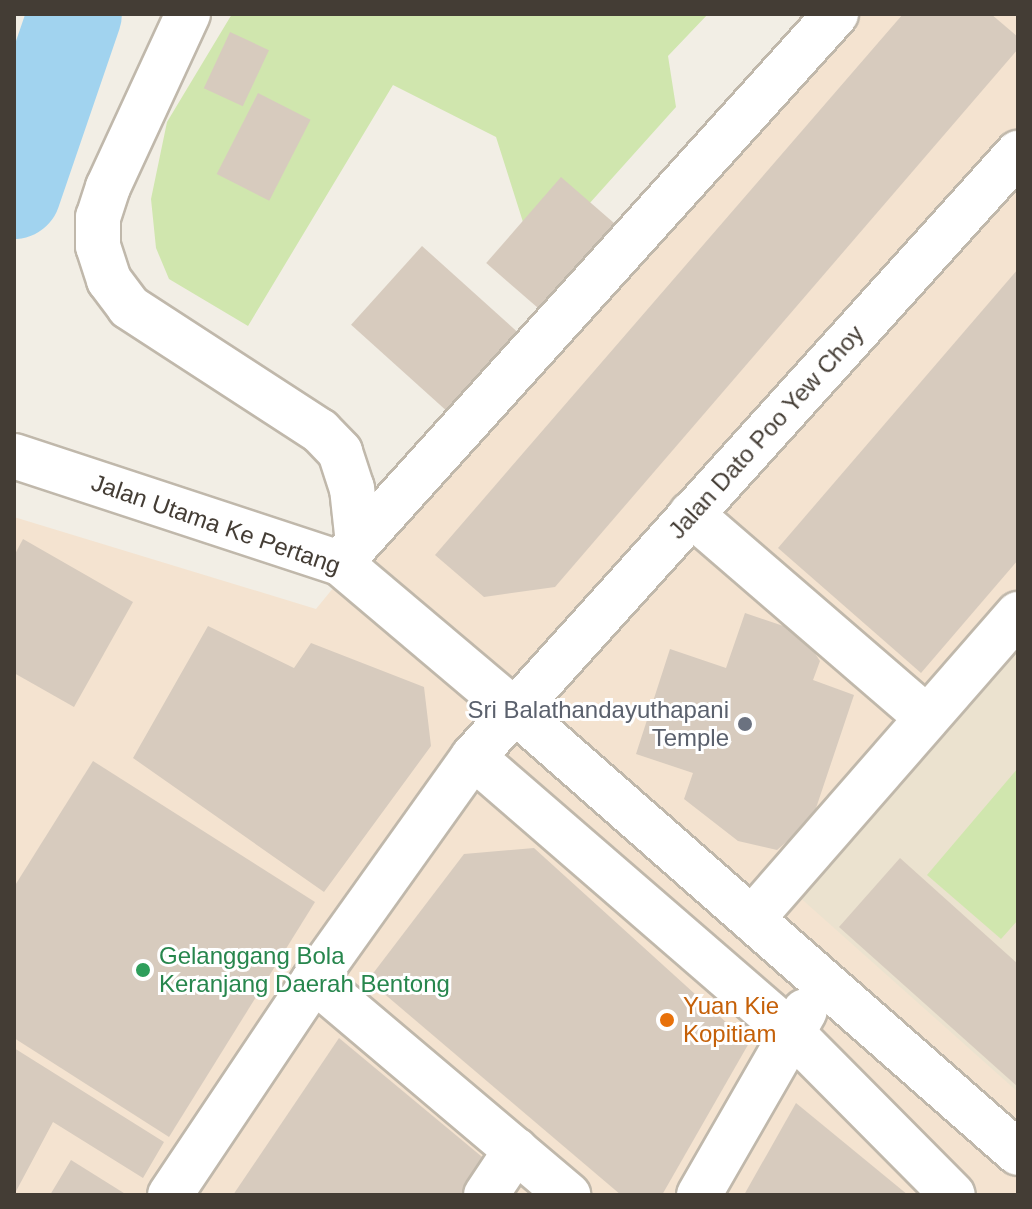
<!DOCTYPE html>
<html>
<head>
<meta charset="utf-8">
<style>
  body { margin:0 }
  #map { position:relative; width:1032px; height:1209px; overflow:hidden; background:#f2eee5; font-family:Arial,sans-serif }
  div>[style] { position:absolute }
  .commercial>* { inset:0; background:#f4e3d0 }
  .education>* { inset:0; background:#ebe2cf }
  .green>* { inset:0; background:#d0e6ae }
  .river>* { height:94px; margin:-47px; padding:0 47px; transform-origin:47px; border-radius:47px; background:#a1d3ef }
  .building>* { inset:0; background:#d7cbbe; transform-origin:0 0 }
  .roads { filter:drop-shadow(2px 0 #c0b8ab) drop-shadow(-2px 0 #c0b8ab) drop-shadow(0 2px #c0b8ab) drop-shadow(0 -2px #c0b8ab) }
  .minor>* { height:44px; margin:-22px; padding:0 22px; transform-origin:22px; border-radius:22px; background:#fff }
  .dots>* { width:22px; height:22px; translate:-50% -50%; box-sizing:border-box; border:4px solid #fff; border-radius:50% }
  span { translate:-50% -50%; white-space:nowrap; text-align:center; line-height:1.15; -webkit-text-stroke:6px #fff; paint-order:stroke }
  .street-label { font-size:24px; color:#443d35 }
  .worship-label { font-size:24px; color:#5b616d }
  .right { translate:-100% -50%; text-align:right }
  .leisure-label { font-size:24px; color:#27864d }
  .left { translate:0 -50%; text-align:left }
  .food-label { font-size:24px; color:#c56008 }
  .frame { position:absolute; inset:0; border:16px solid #443d35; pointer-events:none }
</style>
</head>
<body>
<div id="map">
  <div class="commercial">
    <i style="clip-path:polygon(802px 14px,1018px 14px,1018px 1195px,14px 1195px,14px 517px,316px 609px)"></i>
  </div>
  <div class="education">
    <i style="clip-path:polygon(1018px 641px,1018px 1092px,796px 894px)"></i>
  </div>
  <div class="green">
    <i style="clip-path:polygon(232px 14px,708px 14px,668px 56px,676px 107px,536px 263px,496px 137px,393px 85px,248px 326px,169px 279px,156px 248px,151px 199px,167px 122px)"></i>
    <i style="clip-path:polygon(1018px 768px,1018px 920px,1001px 939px,927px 875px)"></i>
  </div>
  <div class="river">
    <i style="left:14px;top:192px;width:188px;rotate:-71.1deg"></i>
  </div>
  <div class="building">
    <i style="clip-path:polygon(903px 14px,991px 14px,1018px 37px,1018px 49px,555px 587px,484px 597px,435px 555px)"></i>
    <i style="left:230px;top:32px;width:43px;height:62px;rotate:25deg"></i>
    <i style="left:258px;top:93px;width:59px;height:91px;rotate:27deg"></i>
    <i style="left:561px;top:177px;width:74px;height:114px;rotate:41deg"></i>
    <i style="left:422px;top:246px;width:134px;height:106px;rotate:42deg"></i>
    <i style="clip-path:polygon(1018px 269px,1018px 560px,921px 673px,778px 548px)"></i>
    <i style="clip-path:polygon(23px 539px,133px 602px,74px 707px,14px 673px,14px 556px)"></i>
    <i style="clip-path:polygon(745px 613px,801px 632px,820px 661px,813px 680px,854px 695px,812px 820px,777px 850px,738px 841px,684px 799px,693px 773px,636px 754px,670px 649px,726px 668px)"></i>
    <i style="clip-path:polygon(208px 626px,294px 668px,311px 643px,424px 687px,431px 746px,324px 892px,133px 758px)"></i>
    <i style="clip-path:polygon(93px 761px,315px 902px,169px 1137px,14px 1038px,14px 887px)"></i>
    <i style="clip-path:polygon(534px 848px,749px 1043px,662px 1195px,621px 1195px,368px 980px,464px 854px)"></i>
    <i style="clip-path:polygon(900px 858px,1018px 964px,1018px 1087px,839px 927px)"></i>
    <i style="clip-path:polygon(339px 1038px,487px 1161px,465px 1195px,233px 1195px)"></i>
    <i style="clip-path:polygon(14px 1048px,164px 1142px,143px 1178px,53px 1122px,14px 1195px)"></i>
    <i style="clip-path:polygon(796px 1103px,908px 1195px,744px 1195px)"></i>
    <i style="clip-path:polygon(71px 1160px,127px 1195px,50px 1195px)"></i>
  </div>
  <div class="roads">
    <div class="minor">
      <i style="left:188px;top:14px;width:191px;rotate:114.8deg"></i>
      <i style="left:108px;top:187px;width:32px;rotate:108deg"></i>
      <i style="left:98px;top:217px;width:29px;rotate:90deg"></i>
      <i style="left:98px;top:246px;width:36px;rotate:72deg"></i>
      <i style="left:109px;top:280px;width:34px;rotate:53deg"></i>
      <i style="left:129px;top:307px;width:228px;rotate:33deg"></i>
      <i style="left:320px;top:431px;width:29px;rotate:46deg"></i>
      <i style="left:340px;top:452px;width:38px;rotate:72deg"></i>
      <i style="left:352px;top:488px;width:55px;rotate:83.8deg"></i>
      <i style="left:14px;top:456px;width:343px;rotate:18.2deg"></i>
      <i style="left:340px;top:563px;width:228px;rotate:40.2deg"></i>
      <i style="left:514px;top:710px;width:671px;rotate:41.31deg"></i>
      <i style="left:691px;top:514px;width:311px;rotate:40.8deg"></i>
      <i style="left:340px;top:563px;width:740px;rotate:-47.9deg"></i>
      <i style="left:473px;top:757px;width:422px;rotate:40.9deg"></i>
      <i style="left:792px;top:1033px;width:228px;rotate:45.2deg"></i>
      <i style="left:752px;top:919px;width:405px;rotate:-48.9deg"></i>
      <i style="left:314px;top:980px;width:333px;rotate:40.2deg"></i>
      <i style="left:170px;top:1195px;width:259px;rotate:-56.2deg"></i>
      <i style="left:314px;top:980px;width:274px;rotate:-54.5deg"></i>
      <i style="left:473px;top:757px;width:814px;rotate:-47.94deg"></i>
      <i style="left:486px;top:1195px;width:54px;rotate:-56.3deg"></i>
      <i style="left:699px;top:1195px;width:212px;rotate:-60.1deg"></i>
    </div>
  </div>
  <div class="dots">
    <i style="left:745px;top:724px;background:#6b7280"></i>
    <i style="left:143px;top:970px;background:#2e9e5b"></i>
    <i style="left:667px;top:1020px;background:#e8710a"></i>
  </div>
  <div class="street-label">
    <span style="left:766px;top:432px;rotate:-48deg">Jalan Dato Poo Yew Choy</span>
    <span style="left:216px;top:524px;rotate:19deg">Jalan Utama Ke Pertang</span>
  </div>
  <div class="worship-label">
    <span class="right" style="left:729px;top:724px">Sri Balathandayuthapani<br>Temple</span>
  </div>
  <div class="leisure-label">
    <span class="left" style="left:159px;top:970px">Gelanggang Bola<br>Keranjang Daerah Bentong</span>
  </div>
  <div class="food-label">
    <span class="left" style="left:683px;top:1020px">Yuan Kie<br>Kopitiam</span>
  </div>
  <div class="frame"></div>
</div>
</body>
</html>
